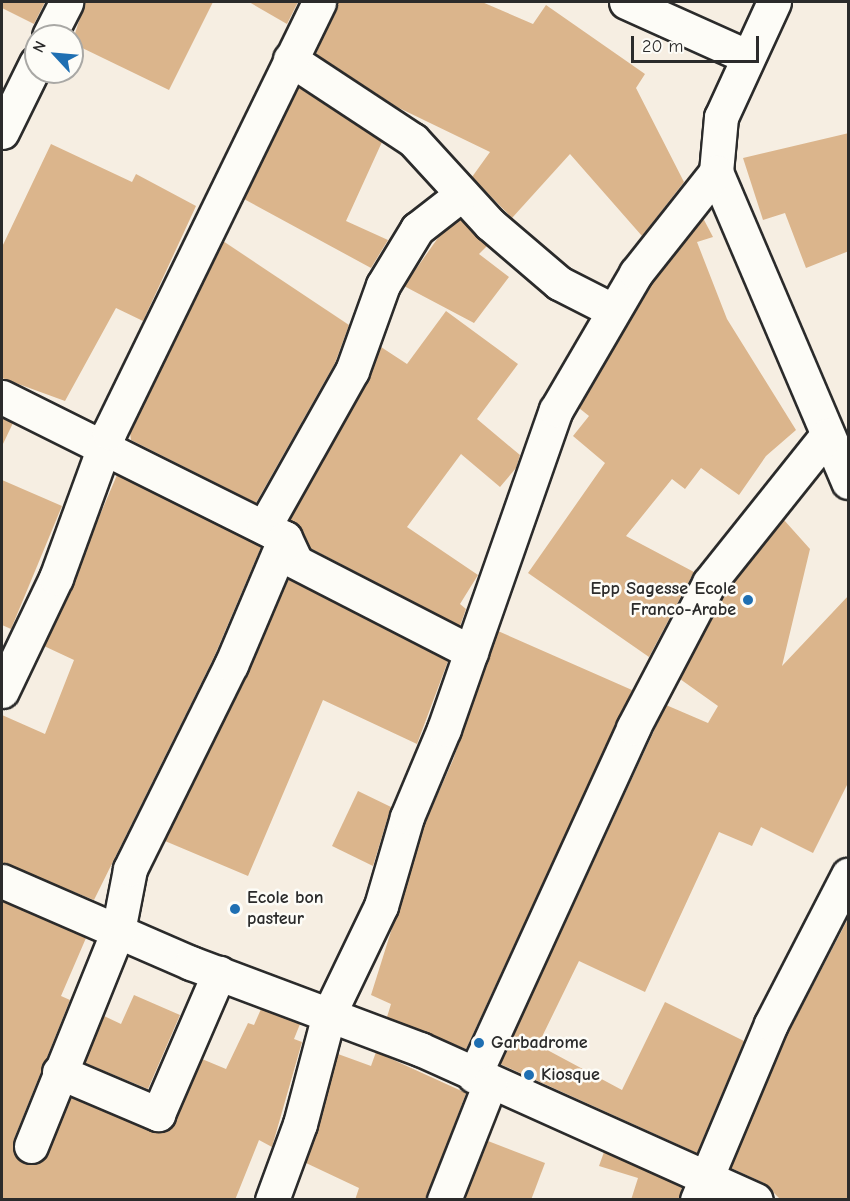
<!DOCTYPE html>
<html>
<head>
<meta charset="utf-8">
<style>
  body { margin:0 }
  #map { position:relative; width:850px; height:1201px; overflow:hidden; background:#f6eee2; font-family:"Comic Neue",sans-serif }
  div>[style] { position:absolute }
  .building>* { inset:0; background:#dbb58c }
  .roads { filter:drop-shadow(2px 0 #2b2b2b) drop-shadow(-2px 0 #2b2b2b) drop-shadow(0 2px #2b2b2b) drop-shadow(0 -2px #2b2b2b) }
  .minor>* { height:33px; margin:-16.5px; padding:0 16.5px; transform-origin:16.5px; border-radius:16.5px; background:#fdfcf7 }
  .dots>* { width:16px; height:16px; translate:-50% -50%; box-sizing:border-box; border:3px solid #fdfcf7; border-radius:50% }
  span { translate:-50% -50%; white-space:nowrap; text-align:center; line-height:1.15; -webkit-text-stroke:5px #fdfcf7; paint-order:stroke }
  .poi-label { font-size:18px; color:#2b2b2b; font-weight:700 }
  .right { translate:-100% -50%; text-align:right }
  .left { translate:0 -50%; text-align:left }
  .frame { position:absolute; inset:0; border:3px solid #2b2b2b; pointer-events:none }
  .north { position:absolute; left:24px; top:24px; width:60px; height:60px; box-sizing:border-box; background:#fdfcf7; border:2px solid #a9a8a5; border-radius:50%; rotate:296deg; font-size:16px; font-weight:700; line-height:24px; text-align:center; color:#2b2b2b }
  .north::after { content:''; display:block; margin:auto; width:21px; height:27px; background:#1f6fb2; clip-path:polygon(50% 0,100% 100%,50% 72%,0 100%) }
  .scale { position:absolute; left:631px; top:36px; width:128px; height:27px; box-sizing:border-box; border:3px solid #2b2b2b; border-top:0; padding-left:8px; font-size:18px; line-height:21px; white-space:nowrap; color:#2b2b2b; -webkit-text-stroke:4px #fdfcf7; paint-order:stroke }
</style>
</head>
<body>
<div id="map">
  <div class="building">
    <i style="clip-path:polygon(2px 2px,45px 2px,34px 24px,2px 8px)"></i>
    <i style="clip-path:polygon(85px 2px,213px 2px,169px 90px,72px 43px)"></i>
    <i style="clip-path:polygon(249px 2px,298px 2px,287px 24px)"></i>
    <i style="clip-path:polygon(338px 2px,482px 2px,533px 24px,546px 5px,645px 74px,636px 88px,684px 182px,642px 236px,570px 154px,512px 218px,472px 177px,490px 152px,397px 107px,316px 54px)"></i>
    <i style="clip-path:polygon(298px 87px,382px 142px,346px 221px,388px 240px,371px 268px,244px 199px)"></i>
    <i style="clip-path:polygon(849px 133px,849px 251px,806px 268px,785px 213px,763px 220px,743px 158px)"></i>
    <i style="clip-path:polygon(51px 144px,132px 182px,136px 174px,196px 206px,143px 321px,116px 308px,65px 401px,2px 378px,2px 247px)"></i>
    <i style="clip-path:polygon(703px 218px,713px 237px,697px 242px,727px 319px,796px 430px,766px 456px,739px 495px,701px 468px,685px 489px,672px 479px,626px 536px,694px 572px,649px 657px,528px 573px,605px 463px,573px 436px,589px 416px,579px 408px,650px 285px)"></i>
    <i style="clip-path:polygon(460px 219px,487px 246px,479px 254px,509px 277px,474px 323px,404px 286px,440px 235px)"></i>
    <i style="clip-path:polygon(223px 241px,349px 325px,335px 363px,256px 503px,131px 440px,130px 433px)"></i>
    <i style="clip-path:polygon(446px 311px,518px 364px,477px 419px,520px 455px,516px 468px,500px 487px,461px 454px,407px 527px,478px 575px,460px 604px,466px 609px,460px 626px,310px 548px,290px 519px,368px 380px,381px 347px,407px 364px)"></i>
    <i style="clip-path:polygon(2px 418px,13px 423px,2px 446px)"></i>
    <i style="clip-path:polygon(117px 475px,261px 547px,214px 657px,94px 900px,2px 863px,2px 715px,45px 734px,74px 660px,44px 646px)"></i>
    <i style="clip-path:polygon(2px 480px,62px 506px,11px 629px,2px 625px)"></i>
    <i style="clip-path:polygon(784px 520px,810px 549px,782px 666px,849px 595px,849px 781px,813px 853px,761px 827px,752px 846px,719px 832px,645px 992px,579px 961px,538px 1045px,622px 1090px,665px 1002px,744px 1041px,697px 1153px,500px 1064px,666px 705px,708px 723px,718px 706px,680px 679px,725px 593px)"></i>
    <i style="clip-path:polygon(288px 579px,448px 661px,417px 744px,323px 700px,248px 876px,165px 841px)"></i>
    <i style="clip-path:polygon(498px 631px,632px 690px,466px 1049px,387px 1017px,391px 1004px,371px 995px,425px 823px,453px 760px)"></i>
    <i style="clip-path:polygon(358px 791px,391px 807px,373px 866px,332px 846px)"></i>
    <i style="clip-path:polygon(2px 901px,86px 938px,61px 996px,70px 1000px,14px 1139px,16px 1157px,25px 1164px,42px 1161px,48px 1154px,71px 1097px,161px 1132px,175px 1121px,202px 1059px,226px 1069px,248px 1023px,254px 1025px,261px 1009px,300px 1024px,294px 1039px,302px 1042px,272px 1147px,259px 1140px,235px 1200px,2px 1200px)"></i>
    <i style="clip-path:polygon(849px 917px,849px 1200px,781px 1200px,764px 1183px,731px 1168px,788px 1033px)"></i>
    <i style="clip-path:polygon(134px 995px,180px 1015px,148px 1089px,85px 1063px,104px 1016px,121px 1024px)"></i>
    <i style="clip-path:polygon(376px 1052px,466px 1093px,426px 1200px,355px 1200px,359px 1188px,306px 1163px,338px 1054px,371px 1066px)"></i>
    <i style="clip-path:polygon(488px 1141px,545px 1163px,531px 1200px,464px 1200px)"></i>
    <i style="clip-path:polygon(604px 1152px,682px 1187px,679px 1200px,631px 1200px,638px 1178px,599px 1166px)"></i>
  </div>
  <div class="roads">
    <div class="minor">
      <i style="left:626px;top:2px;width:132px;rotate:24.2deg"></i>
      <i style="left:774px;top:2px;width:127px;rotate:114.7deg"></i>
      <i style="left:721px;top:117px;width:55px;rotate:95.2deg"></i>
      <i style="left:716px;top:172px;width:337px;rotate:66.9deg"></i>
      <i style="left:49px;top:36px;width:38px;rotate:-63deg"></i>
      <i style="left:290px;top:59px;width:147px;rotate:33.4deg"></i>
      <i style="left:413px;top:140px;width:114px;rotate:47.5deg"></i>
      <i style="left:490px;top:224px;width:91px;rotate:40.5deg"></i>
      <i style="left:559px;top:283px;width:59px;rotate:27deg"></i>
      <i style="left:2px;top:132px;width:77px;rotate:-63.8deg"></i>
      <i style="left:2px;top:397px;width:316px;rotate:26.5deg"></i>
      <i style="left:285px;top:538px;width:26px;rotate:65deg"></i>
      <i style="left:296px;top:562px;width:197px;rotate:27.2deg"></i>
      <i style="left:264px;top:527px;width:179px;rotate:-60.6deg"></i>
      <i style="left:352px;top:371px;width:91px;rotate:-70.2deg"></i>
      <i style="left:383px;top:285px;width:66px;rotate:-58.7deg"></i>
      <i style="left:417px;top:229px;width:57px;rotate:-37.9deg"></i>
      <i style="left:2px;top:691px;width:125px;rotate:-64.5deg"></i>
      <i style="left:56px;top:578px;width:154px;rotate:-69.9deg"></i>
      <i style="left:109px;top:433px;width:479px;rotate:-64deg"></i>
      <i style="left:2px;top:881px;width:206px;rotate:23.5deg"></i>
      <i style="left:191px;top:963px;width:245px;rotate:20.6deg"></i>
      <i style="left:420px;top:1049px;width:368px;rotate:24.2deg"></i>
      <i style="left:59px;top:1072px;width:108px;rotate:23deg"></i>
      <i style="left:158px;top:1114px;width:154px;rotate:-66.6deg"></i>
      <i style="left:474px;top:1076px;width:383px;rotate:-65.4deg"></i>
      <i style="left:633px;top:728px;width:164px;rotate:-62.3deg"></i>
      <i style="left:709px;top:583px;width:189px;rotate:-51.4deg"></i>
      <i style="left:31px;top:1146px;width:232px;rotate:-68deg"></i>
      <i style="left:118px;top:931px;width:63px;rotate:-79deg"></i>
      <i style="left:130px;top:869px;width:228px;rotate:-63.7deg"></i>
      <i style="left:231px;top:665px;width:138px;rotate:-67deg"></i>
      <i style="left:272px;top:1200px;width:81px;rotate:-69.8deg"></i>
      <i style="left:300px;top:1124px;width:114px;rotate:-75.2deg"></i>
      <i style="left:329px;top:1014px;width:120px;rotate:-64.3deg"></i>
      <i style="left:381px;top:906px;width:93px;rotate:-73.7deg"></i>
      <i style="left:407px;top:817px;width:95px;rotate:-67.2deg"></i>
      <i style="left:444px;top:729px;width:338px;rotate:-70.7deg"></i>
      <i style="left:556px;top:410px;width:159px;rotate:-59.7deg"></i>
      <i style="left:636px;top:273px;width:129px;rotate:-51.6deg"></i>
      <i style="left:444px;top:1200px;width:126px;rotate:-68.5deg"></i>
      <i style="left:697px;top:1200px;width:191px;rotate:-67.2deg"></i>
      <i style="left:771px;top:1024px;width:168px;rotate:-62.7deg"></i>
    </div>
  </div>
  <div class="dots">
    <i style="left:748px;top:600px;background:#1f6fb2"></i>
    <i style="left:235px;top:909px;background:#1f6fb2"></i>
    <i style="left:479px;top:1043px;background:#1f6fb2"></i>
    <i style="left:529px;top:1075px;background:#1f6fb2"></i>
  </div>
  <div class="poi-label">
    <span class="right" style="left:736px;top:600px">Epp Sagesse Ecole<br>Franco-Arabe</span>
    <span class="left" style="left:247px;top:909px">Ecole bon<br>pasteur</span>
    <span class="left" style="left:491px;top:1043px">Garbadrome</span>
    <span class="left" style="left:541px;top:1075px">Kiosque</span>
  </div>
  <div class="frame"></div>
  <div class="north">N</div>
  <div class="scale">20 m</div>
</div>
</body>
</html>
